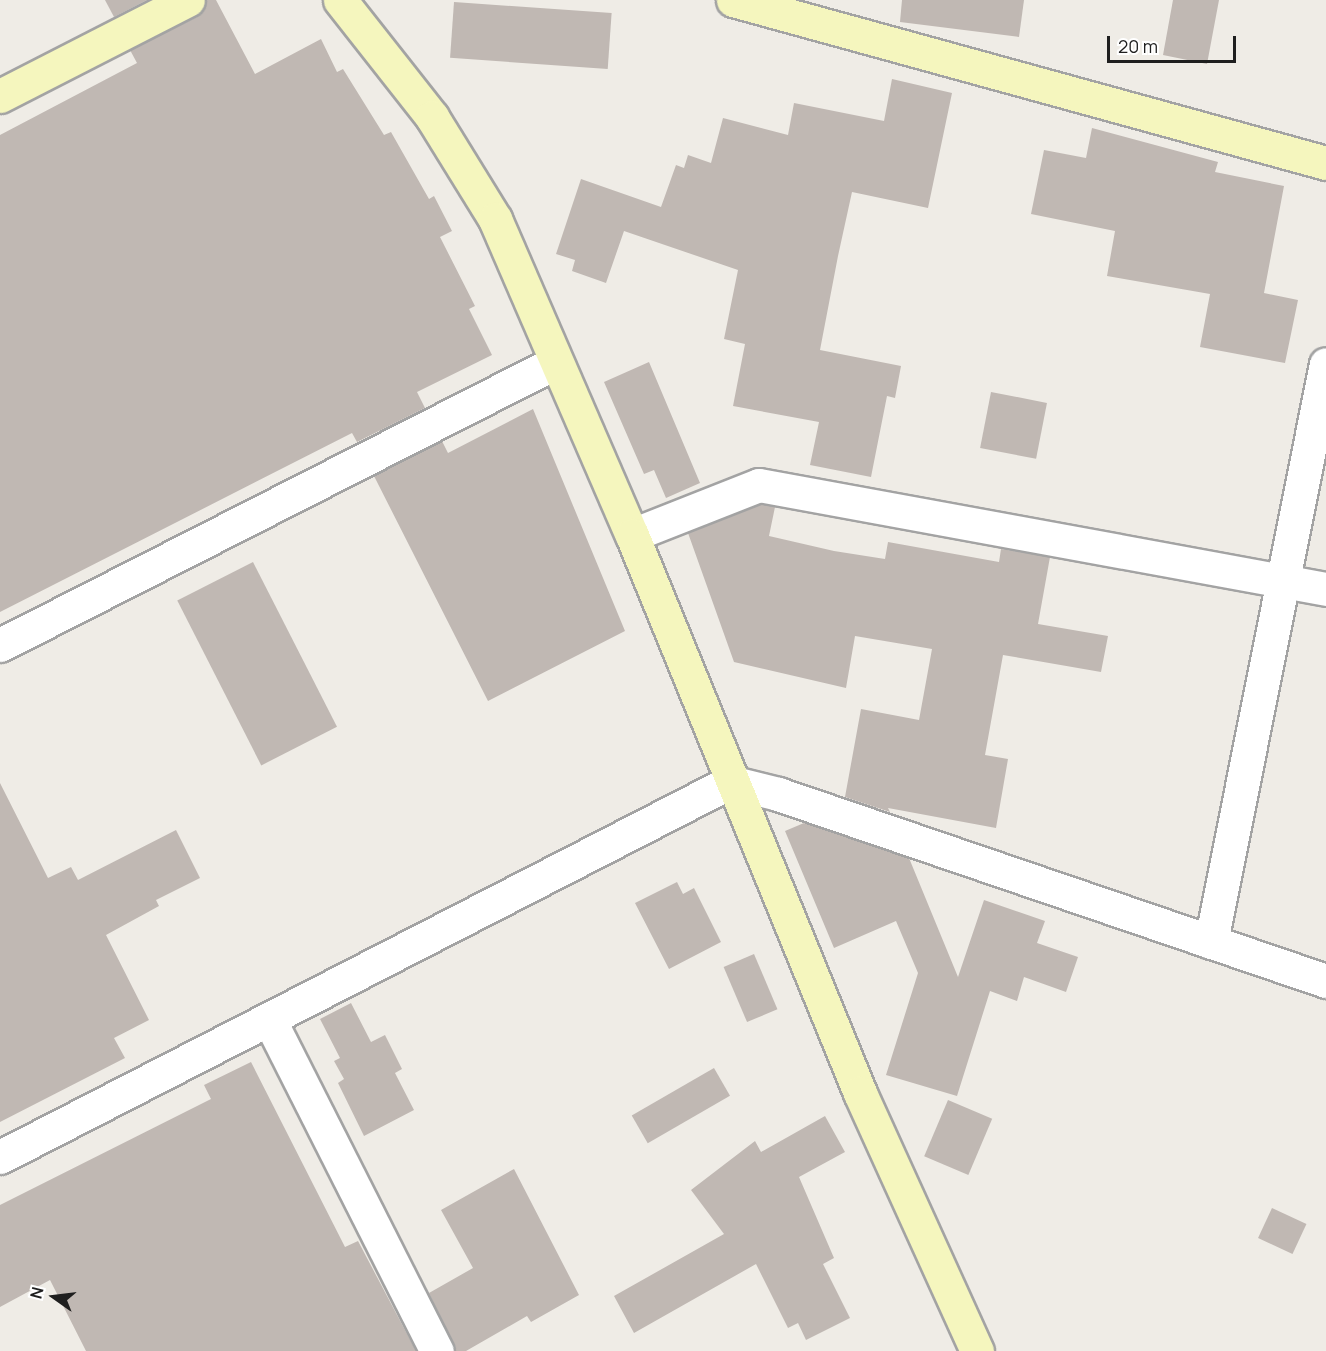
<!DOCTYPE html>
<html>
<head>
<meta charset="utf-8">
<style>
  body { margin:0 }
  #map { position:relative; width:1326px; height:1351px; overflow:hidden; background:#efece6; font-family:Manrope,sans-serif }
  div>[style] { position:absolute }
  .building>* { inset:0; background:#c0b8b3; transform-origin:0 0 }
  .roads { filter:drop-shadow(2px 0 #a3a3a3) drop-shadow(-2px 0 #a3a3a3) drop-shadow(0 2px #a3a3a3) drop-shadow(0 -2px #a3a3a3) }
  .street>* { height:33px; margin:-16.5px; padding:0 16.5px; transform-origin:16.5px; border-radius:16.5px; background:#fff }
  .secondary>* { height:33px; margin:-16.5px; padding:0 16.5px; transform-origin:16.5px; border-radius:16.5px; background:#f5f6be }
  span { translate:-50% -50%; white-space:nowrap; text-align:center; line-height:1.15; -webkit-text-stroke:4.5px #fff; paint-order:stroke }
  .north { position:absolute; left:24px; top:1267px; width:60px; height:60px; -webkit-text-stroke:4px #fff; paint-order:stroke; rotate:284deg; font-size:16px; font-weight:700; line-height:24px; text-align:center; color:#1f1f1f }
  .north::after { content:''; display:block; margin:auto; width:21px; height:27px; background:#1f1f1f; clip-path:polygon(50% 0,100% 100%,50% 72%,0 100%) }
  .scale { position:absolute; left:1107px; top:36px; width:129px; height:27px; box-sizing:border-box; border:3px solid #1f1f1f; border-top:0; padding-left:8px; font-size:18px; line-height:21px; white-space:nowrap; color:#1f1f1f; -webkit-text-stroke:4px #fff; paint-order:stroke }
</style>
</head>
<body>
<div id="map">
  <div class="building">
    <i style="clip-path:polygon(105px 0,147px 0,114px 17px)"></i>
    <i style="clip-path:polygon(207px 0,216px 0,255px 74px,321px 39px,337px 72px,343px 69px,384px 135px,391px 132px,429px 199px,434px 196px,452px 231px,440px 237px,475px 306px,469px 309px,492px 355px,417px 392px,425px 408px,357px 442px,352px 433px,0 612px,0 135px,137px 63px,130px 50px,197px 17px)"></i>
    <i style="clip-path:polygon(902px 0,1024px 0,1019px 37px,900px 22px)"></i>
    <i style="clip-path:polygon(1173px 0,1219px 0,1207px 64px,1163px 55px)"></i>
    <i style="left:454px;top:2px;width:158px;height:56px;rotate:4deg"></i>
    <i style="clip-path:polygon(892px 79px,952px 93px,928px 208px,852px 192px,838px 256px,820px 350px,901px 366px,895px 398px,887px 396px,871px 477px,810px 465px,819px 422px,733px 406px,745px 344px,724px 339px,738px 270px,624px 231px,606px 283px,572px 271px,575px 260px,556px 254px,581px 179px,661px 207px,676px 165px,684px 168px,688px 155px,711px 163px,723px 118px,788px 135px,794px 103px,884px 121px)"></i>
    <i style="clip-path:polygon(1092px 128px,1218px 162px,1215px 172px,1284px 186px,1264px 293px,1298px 300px,1285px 363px,1200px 347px,1210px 294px,1107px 276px,1115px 231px,1031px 214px,1044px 150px,1086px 158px)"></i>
    <i style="clip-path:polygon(649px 362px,700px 483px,666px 498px,654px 470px,644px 474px,604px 382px)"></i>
    <i style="left:991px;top:392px;width:57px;height:57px;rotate:11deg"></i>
    <i style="clip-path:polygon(533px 409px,625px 631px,488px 701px,374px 476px,442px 441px,448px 453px)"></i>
    <i style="clip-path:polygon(761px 504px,775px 507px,769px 536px,834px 551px,885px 559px,888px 542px,999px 562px,1001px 549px,1050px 557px,1038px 624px,1108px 636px,1101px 672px,1003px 655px,985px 755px,1008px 759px,996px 828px,888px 808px,890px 812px,845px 797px,861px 709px,919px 720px,932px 649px,855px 636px,846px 688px,734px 662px,688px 533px)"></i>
    <i style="left:253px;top:562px;width:185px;height:85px;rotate:63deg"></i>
    <i style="clip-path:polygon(0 783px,48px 878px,71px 867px,78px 880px,176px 830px,200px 878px,156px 900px,159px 906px,106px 935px,149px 1020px,114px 1038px,125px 1058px,0 1122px)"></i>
    <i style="clip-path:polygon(804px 823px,909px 858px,958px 977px,984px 900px,1045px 921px,1037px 943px,1078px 957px,1066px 992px,1024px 977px,1017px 1001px,990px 991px,957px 1096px,886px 1075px,918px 973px,896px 921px,834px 948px,785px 831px)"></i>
    <i style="clip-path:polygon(677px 882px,683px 894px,694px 888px,721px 942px,669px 969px,635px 903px)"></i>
    <i style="left:754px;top:954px;width:60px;height:33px;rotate:67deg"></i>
    <i style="clip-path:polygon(351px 1003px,371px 1042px,385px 1035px,402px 1069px,395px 1073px,414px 1110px,364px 1136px,338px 1083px,344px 1079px,334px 1061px,340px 1058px,320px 1019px)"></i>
    <i style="clip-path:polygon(251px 1062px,345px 1247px,358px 1241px,416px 1351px,86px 1351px,50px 1280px,0 1307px,0 1205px,211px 1099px,204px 1085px)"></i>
    <i style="left:714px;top:1068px;width:32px;height:95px;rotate:60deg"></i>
    <i style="left:948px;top:1100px;width:48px;height:61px;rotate:23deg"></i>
    <i style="clip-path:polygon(825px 1116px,845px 1152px,799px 1177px,834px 1258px,823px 1264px,850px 1318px,806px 1340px,798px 1323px,788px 1328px,756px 1264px,634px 1333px,614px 1296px,724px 1234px,691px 1190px,755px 1141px,761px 1152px)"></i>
    <i style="clip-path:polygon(514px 1169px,579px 1295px,531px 1322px,527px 1316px,466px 1351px,456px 1351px,429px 1293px,473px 1268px,441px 1210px)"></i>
    <i style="left:1272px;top:1208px;width:38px;height:33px;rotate:25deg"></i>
  </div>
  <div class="roads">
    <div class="street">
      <i style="left:632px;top:535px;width:136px;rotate:-21.5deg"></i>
      <i style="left:759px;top:485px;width:576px;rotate:10.39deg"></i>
      <i style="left:0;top:645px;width:624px;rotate:-26.98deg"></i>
      <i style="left:1211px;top:942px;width:589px;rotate:-78.75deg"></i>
      <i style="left:269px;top:1019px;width:372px;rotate:63.2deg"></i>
      <i style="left:0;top:1157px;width:821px;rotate:-27.19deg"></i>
      <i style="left:730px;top:782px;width:49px;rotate:14deg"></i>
      <i style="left:778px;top:794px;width:579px;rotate:18.84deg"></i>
    </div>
    <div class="secondary">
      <i style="left:340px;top:0;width:149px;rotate:51.8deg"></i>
      <i style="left:432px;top:117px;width:120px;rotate:58.3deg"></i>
      <i style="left:495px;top:219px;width:344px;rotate:66.6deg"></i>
      <i style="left:632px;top:535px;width:603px;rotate:67.77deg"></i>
      <i style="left:860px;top:1093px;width:283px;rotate:65.6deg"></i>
      <i style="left:733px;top:0;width:615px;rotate:15.37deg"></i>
      <i style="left:0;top:96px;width:211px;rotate:-27.1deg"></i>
    </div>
  </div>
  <div class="north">N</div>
  <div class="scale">20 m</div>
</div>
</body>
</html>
